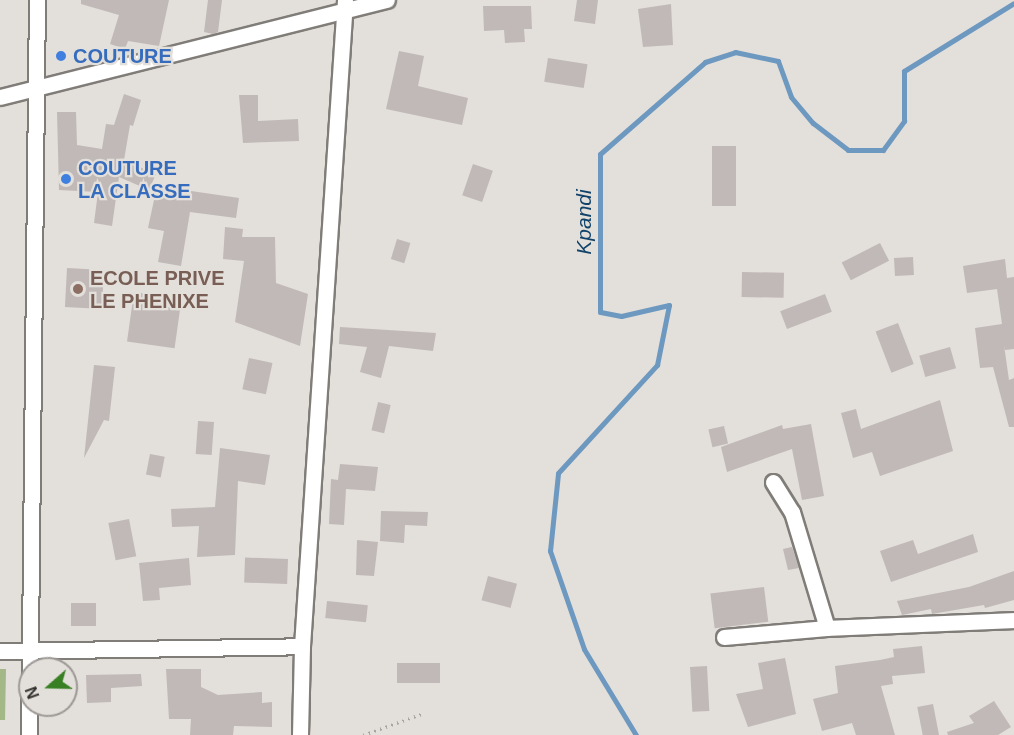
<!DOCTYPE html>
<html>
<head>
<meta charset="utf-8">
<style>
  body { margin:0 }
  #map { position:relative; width:1014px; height:735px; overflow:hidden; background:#e3dfda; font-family:Helvetica,sans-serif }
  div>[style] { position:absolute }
  .green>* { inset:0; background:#a3b886 }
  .stream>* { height:5px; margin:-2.5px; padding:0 2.5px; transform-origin:2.5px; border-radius:2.5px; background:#6d98c0 }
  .building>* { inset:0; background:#c0b9b8; transform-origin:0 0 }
  .path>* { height:3px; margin-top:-1.5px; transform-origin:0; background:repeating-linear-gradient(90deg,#a8a5a1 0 1.5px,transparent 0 6px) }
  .roads { filter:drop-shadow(2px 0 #807d79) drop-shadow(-2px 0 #807d79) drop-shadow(0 2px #807d79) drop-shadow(0 -2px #807d79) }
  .minor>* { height:15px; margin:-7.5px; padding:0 7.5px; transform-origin:7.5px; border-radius:7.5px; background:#fff }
  .dots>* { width:16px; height:16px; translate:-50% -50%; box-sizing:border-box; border:3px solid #e3dfda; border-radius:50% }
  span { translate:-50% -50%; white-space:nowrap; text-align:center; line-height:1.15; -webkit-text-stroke:4.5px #e3dfda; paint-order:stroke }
  .shop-label { font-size:20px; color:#366cbe; font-weight:700 }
  .left { translate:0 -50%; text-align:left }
  .education-label { font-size:20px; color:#785e54; font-weight:700 }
  .water-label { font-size:21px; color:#11436a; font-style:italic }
  .north { position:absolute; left:18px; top:657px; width:60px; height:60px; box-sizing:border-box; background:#e3dfda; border:2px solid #9d9996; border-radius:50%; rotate:250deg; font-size:16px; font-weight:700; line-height:24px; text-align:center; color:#33312f }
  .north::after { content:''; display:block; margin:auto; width:21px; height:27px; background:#398025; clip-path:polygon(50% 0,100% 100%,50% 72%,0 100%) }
</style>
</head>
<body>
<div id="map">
  <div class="green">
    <i style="clip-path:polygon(0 669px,6px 669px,5px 720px,0 720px)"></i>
  </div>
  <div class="stream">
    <i style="left:636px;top:735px;width:100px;rotate:-121.2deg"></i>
    <i style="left:584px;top:649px;width:104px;rotate:-109.1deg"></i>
    <i style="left:550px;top:551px;width:78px;rotate:-84.1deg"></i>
    <i style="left:558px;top:473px;width:147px;rotate:-47.5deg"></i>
    <i style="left:657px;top:365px;width:61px;rotate:-78.7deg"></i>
    <i style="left:669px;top:305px;width:49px;rotate:167.1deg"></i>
    <i style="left:621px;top:316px;width:21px;rotate:-169deg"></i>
    <i style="left:600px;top:312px;width:158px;rotate:-90deg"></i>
    <i style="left:600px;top:154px;width:140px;rotate:-41.2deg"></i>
    <i style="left:705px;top:62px;width:32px;rotate:-18deg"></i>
    <i style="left:735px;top:52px;width:44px;rotate:11.8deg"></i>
    <i style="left:778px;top:61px;width:38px;rotate:70deg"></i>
    <i style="left:791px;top:97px;width:34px;rotate:50deg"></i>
    <i style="left:813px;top:123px;width:44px;rotate:37.6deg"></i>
    <i style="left:848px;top:150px;width:35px"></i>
    <i style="left:883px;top:150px;width:36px;rotate:-54deg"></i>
    <i style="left:904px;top:121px;width:50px;rotate:-90deg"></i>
    <i style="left:904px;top:71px;width:129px;rotate:-31.7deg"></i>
  </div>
  <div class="building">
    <i style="clip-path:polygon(81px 0,169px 0,159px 46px,128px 41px,125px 49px,110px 44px,119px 15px,81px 4px)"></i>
    <i style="clip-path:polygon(208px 0,222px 0,218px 32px,213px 34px,204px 32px)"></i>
    <i style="clip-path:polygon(577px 0,598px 0,595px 24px,574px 21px)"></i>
    <i style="clip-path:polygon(671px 4px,673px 45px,643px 47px,638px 9px)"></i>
    <i style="clip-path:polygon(483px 6px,531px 6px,532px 29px,524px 29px,525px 42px,505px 43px,504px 30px,484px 31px)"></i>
    <i style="clip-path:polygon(399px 51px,424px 56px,418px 86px,468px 98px,462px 125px,386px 109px)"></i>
    <i style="left:548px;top:58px;width:40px;height:24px;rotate:9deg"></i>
    <i style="clip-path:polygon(124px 94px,141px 100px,133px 126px,130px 125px,124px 160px,156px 174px,149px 190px,119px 177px,112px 226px,94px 223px,98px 192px,59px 190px,57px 112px,76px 112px,77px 145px,102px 149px,106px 124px,114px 125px)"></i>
    <i style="clip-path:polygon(239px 95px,258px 95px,258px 121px,298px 119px,299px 141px,243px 143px)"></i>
    <i style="left:712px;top:146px;width:24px;height:60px"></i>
    <i style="left:473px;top:164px;width:21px;height:33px;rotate:19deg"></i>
    <i style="clip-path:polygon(157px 186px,239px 198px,236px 218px,190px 212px,181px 266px,158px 262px,164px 231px,148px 228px)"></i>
    <i style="clip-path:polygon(225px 227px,243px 229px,242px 237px,275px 237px,276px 283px,308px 294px,300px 346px,235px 322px,244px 261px,223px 259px)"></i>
    <i style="left:397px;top:239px;width:14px;height:21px;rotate:17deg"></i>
    <i style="left:880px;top:243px;width:20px;height:43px;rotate:63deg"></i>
    <i style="left:913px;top:257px;width:18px;height:19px;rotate:87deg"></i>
    <i style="clip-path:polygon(1005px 259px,1007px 278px,1014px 277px,1014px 349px,1005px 350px,1004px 345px,1009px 380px,1014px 378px,1014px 427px,1009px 427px,993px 367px,980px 368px,975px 328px,1002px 324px,997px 289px,967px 293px,963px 266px)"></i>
    <i style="left:67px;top:268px;width:37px;height:39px;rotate:3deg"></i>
    <i style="left:742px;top:272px;width:42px;height:25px;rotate:1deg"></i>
    <i style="left:134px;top:292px;width:48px;height:50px;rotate:8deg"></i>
    <i style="left:825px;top:294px;width:19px;height:48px;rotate:69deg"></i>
    <i style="left:898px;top:323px;width:44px;height:24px;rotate:69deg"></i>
    <i style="clip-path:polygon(340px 327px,436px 333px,433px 351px,389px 346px,381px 378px,360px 372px,367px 347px,339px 344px)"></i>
    <i style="left:950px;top:347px;width:22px;height:32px;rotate:74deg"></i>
    <i style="left:249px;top:358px;width:24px;height:32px;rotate:12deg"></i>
    <i style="clip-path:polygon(94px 365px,115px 367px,109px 421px,104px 420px,84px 458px)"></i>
    <i style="clip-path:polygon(940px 400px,953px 451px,880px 476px,872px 452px,853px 458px,841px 413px,856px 409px,861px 429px)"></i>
    <i style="left:378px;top:402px;width:13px;height:29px;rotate:13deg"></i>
    <i style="left:198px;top:421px;width:16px;height:33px;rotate:4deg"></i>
    <i style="clip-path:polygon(811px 424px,824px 496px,802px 500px,792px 449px,727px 472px,721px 447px,782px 425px,783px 429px)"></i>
    <i style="left:724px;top:426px;width:18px;height:16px;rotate:77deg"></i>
    <i style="clip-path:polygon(220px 448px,270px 455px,265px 485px,238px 481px,235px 555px,197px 557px,199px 526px,172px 527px,171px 509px,215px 507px)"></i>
    <i style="left:150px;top:454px;width:15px;height:21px;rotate:11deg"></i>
    <i style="clip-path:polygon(340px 464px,378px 467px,375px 491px,346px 489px,344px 525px,329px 524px,331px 479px,338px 480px)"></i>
    <i style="clip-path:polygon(381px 511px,428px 512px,427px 526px,405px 525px,404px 543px,380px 541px)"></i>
    <i style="left:129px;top:519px;width:38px;height:21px;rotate:79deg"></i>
    <i style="clip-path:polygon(973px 534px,978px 552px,891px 582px,880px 551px,913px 540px,918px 554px)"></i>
    <i style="clip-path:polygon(357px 540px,378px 542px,374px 576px,356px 575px)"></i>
    <i style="clip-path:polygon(792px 547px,799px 568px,788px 570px,783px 549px)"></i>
    <i style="clip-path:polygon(189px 558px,191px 585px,159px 588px,160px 600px,143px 601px,139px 563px)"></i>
    <i style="left:288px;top:559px;width:25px;height:43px;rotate:92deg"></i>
    <i style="clip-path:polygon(1014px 571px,1014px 600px,985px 608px,984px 605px,932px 614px,931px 609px,902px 615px,897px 601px,969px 587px)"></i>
    <i style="left:488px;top:576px;width:30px;height:25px;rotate:15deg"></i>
    <i style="left:764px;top:587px;width:35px;height:54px;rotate:83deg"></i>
    <i style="left:327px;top:601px;width:41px;height:17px;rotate:6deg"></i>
    <i style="left:71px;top:603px;width:25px;height:23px"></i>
    <i style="clip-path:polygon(922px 646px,925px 673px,892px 676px,893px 684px,881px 686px,895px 735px,856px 735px,852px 723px,822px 731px,813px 699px,838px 693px,835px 666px,880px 660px,894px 657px,893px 649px)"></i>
    <i style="clip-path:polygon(785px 658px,796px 714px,748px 727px,736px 694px,763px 689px,758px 663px)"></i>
    <i style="left:397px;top:663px;width:43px;height:20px"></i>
    <i style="left:707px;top:666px;width:45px;height:17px;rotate:87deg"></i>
    <i style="clip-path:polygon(166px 669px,201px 669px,201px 687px,218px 695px,262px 692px,262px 703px,272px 702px,272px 727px,234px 726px,233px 735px,190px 735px,191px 719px,169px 719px)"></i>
    <i style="clip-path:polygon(141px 674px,142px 686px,111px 688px,111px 702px,87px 703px,86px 675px)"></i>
    <i style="clip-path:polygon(994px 701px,1011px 727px,998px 735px,948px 735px,947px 732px,974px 723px,969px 716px)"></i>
    <i style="left:933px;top:704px;width:32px;height:16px;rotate:79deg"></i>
  </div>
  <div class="path">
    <i style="left:363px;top:735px;width:65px;rotate:-19.8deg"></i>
  </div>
  <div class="roads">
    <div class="minor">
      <i style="left:0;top:97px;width:399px;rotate:-14.1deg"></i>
      <i style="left:773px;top:482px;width:36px;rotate:58deg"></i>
      <i style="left:792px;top:512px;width:121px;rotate:73.2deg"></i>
      <i style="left:724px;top:637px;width:103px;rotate:-5deg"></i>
      <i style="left:827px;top:628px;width:187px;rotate:-2.4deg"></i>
      <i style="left:0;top:651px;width:302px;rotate:-0.9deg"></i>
      <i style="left:302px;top:646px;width:647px;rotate:-86.19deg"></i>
      <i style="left:29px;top:735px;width:735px;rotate:-89.38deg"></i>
      <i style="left:300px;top:735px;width:89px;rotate:-88.7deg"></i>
    </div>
  </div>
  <div class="dots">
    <i style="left:61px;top:56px;background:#3f7fe0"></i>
    <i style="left:66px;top:179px;background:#3f7fe0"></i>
    <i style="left:78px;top:289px;background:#8d6e63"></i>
  </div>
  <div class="shop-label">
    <span class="left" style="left:73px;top:56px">COUTURE</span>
    <span class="left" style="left:78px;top:180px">COUTURE<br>LA CLASSE</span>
  </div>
  <div class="education-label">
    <span class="left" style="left:90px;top:290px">ECOLE PRIVE<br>LE PHENIXE</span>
  </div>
  <div class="water-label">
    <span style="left:584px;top:222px;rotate:-90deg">Kpandi</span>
  </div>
  <div class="north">N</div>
</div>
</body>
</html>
